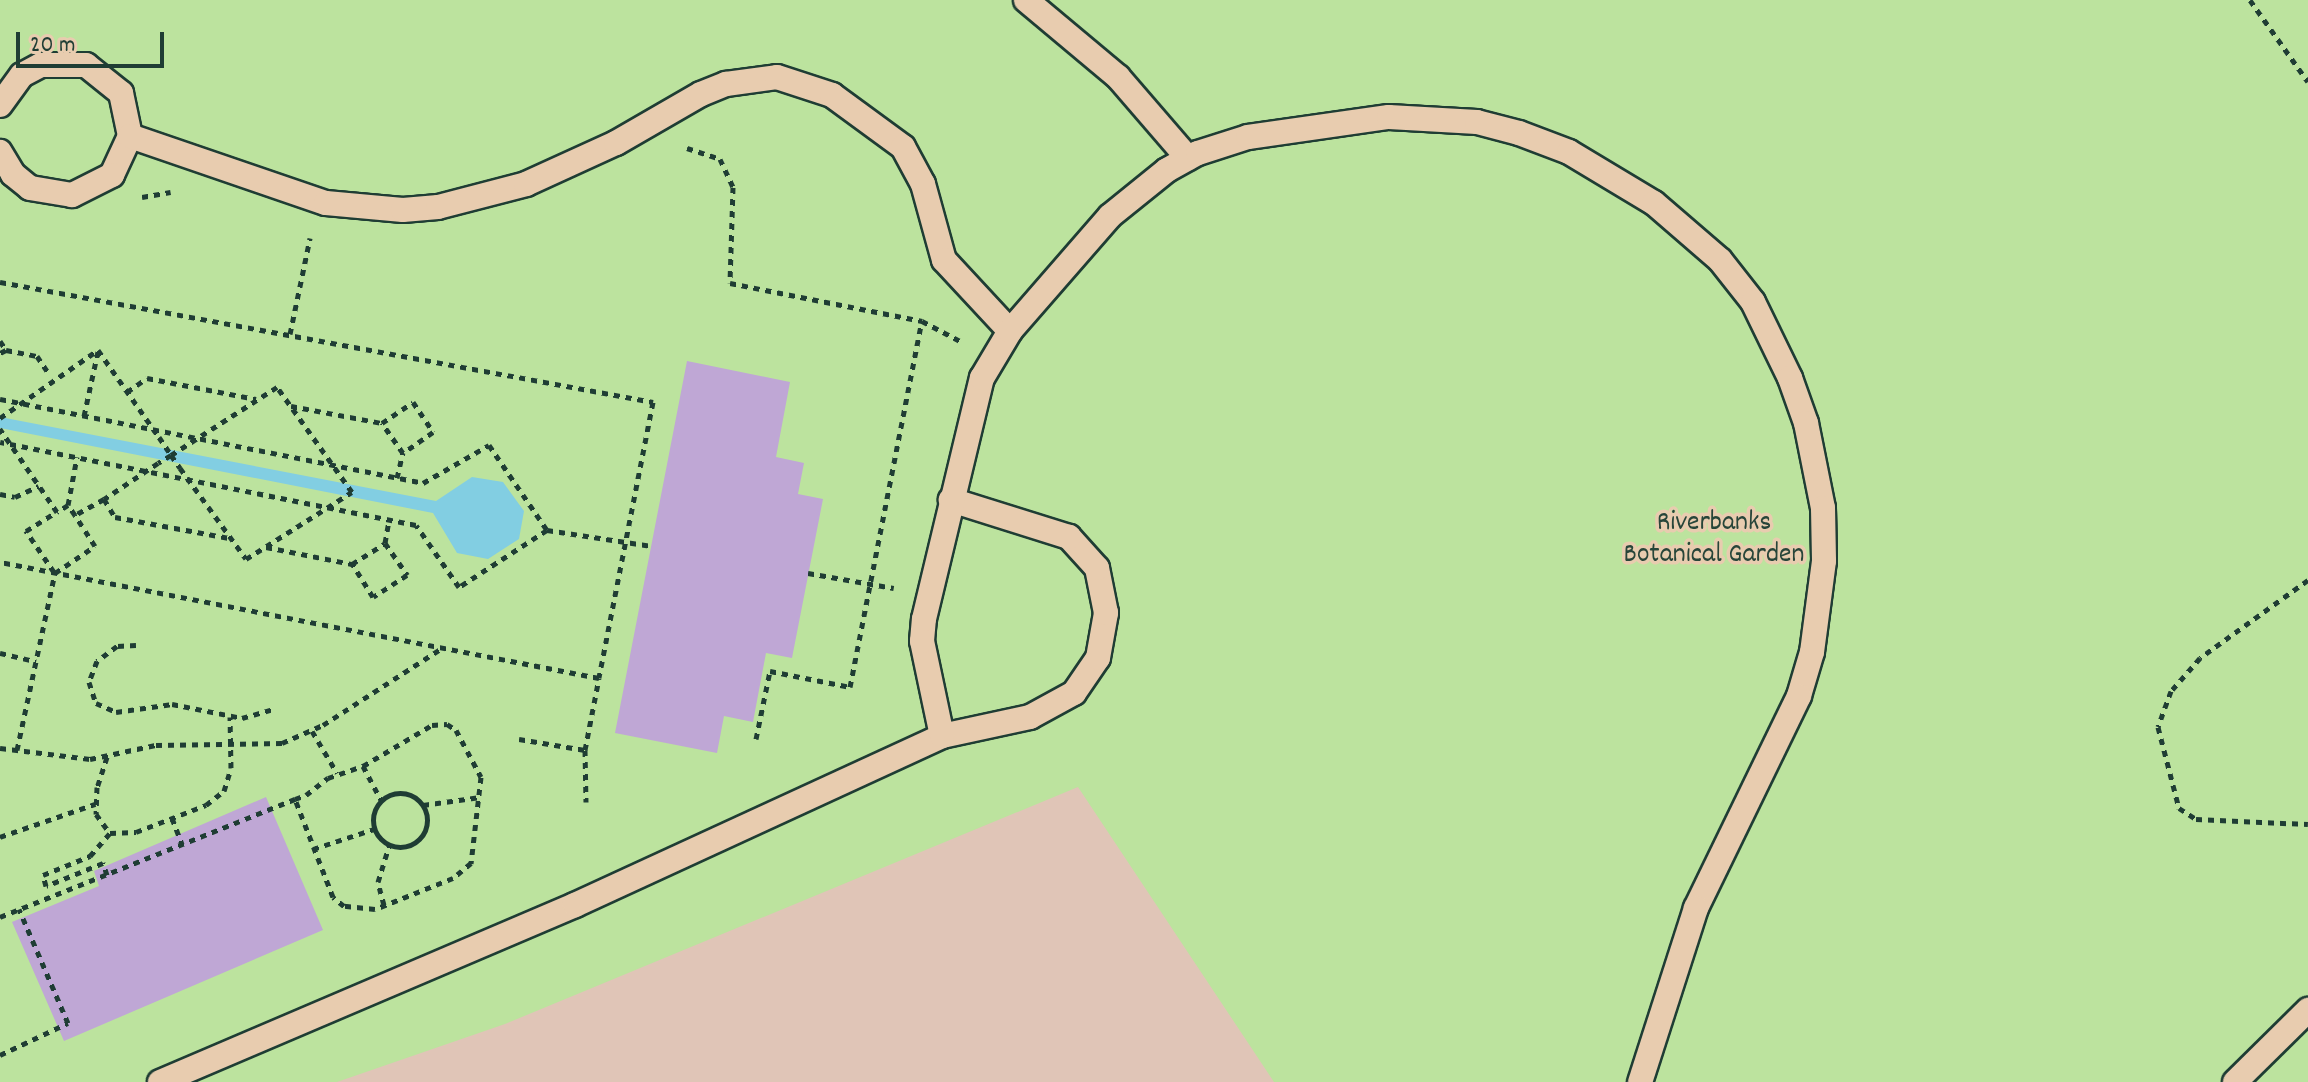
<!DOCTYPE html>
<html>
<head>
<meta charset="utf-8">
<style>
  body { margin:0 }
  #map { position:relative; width:2308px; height:1082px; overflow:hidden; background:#e0c5b7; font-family:Dekko,sans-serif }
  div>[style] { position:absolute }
  .green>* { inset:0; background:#bce39e }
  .water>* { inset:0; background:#82cee2 }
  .building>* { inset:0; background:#bfa7d5 }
  .path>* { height:5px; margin-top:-2.5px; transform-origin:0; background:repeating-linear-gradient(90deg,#1f3d34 0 6px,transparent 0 12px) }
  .path>.ring { margin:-2.5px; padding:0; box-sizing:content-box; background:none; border:5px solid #1f3d34; border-radius:50% }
  .roads { filter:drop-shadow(2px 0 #1f3d34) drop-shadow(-2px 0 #1f3d34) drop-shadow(0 2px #1f3d34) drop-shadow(0 -2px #1f3d34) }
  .service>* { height:24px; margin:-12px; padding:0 12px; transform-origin:12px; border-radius:12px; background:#e8ccaf }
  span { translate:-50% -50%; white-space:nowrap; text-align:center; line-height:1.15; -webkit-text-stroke:7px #e8ccaf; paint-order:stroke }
  .park-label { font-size:28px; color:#274539 }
  .scale { position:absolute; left:16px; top:32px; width:148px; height:36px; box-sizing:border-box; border:4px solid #1f3d34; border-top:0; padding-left:10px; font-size:24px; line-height:28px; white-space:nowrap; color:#1f3d34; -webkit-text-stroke:6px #e8ccaf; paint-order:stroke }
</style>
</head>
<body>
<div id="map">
  <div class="green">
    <i style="clip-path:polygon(0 0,2308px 0,2308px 1082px,1274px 1082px,1078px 787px,505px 1024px,337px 1082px,0 1082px)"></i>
  </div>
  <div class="water">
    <i style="clip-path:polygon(0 417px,436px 501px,472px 477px,503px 482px,524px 511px,519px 539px,488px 559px,457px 553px,433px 513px,0 428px)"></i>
  </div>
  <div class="building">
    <i style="clip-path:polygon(687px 361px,790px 382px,776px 457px,804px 463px,798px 494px,823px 499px,792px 658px,766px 653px,753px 722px,724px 716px,717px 753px,615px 733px)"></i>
    <i style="clip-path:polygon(266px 797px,323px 930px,64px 1041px,12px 922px,99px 886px,94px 871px)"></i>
  </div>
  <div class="path">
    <i style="left:2250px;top:0;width:100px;rotate:54.7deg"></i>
    <i style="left:687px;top:148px;width:35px;rotate:18deg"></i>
    <i style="left:720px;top:159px;width:31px;rotate:65deg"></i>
    <i style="left:733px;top:187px;width:96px;rotate:91.8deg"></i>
    <i style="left:730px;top:283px;width:196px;rotate:11.2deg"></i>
    <i style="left:922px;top:321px;width:43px;rotate:27.8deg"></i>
    <i style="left:142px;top:197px;width:29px;rotate:-10deg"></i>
    <i style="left:0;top:282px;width:664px;rotate:10.41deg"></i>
    <i style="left:653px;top:402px;width:281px;rotate:101.1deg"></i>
    <i style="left:599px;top:678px;width:610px;rotate:-169.04deg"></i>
    <i style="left:290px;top:334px;width:98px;rotate:-78.2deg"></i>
    <i style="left:0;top:341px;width:11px;rotate:56deg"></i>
    <i style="left:6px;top:350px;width:7px;rotate:153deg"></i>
    <i style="left:6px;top:350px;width:32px;rotate:11deg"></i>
    <i style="left:37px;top:356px;width:23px;rotate:56deg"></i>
    <i style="left:127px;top:392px;width:24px;rotate:-35deg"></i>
    <i style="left:147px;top:378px;width:111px;rotate:10.9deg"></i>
    <i style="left:0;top:399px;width:431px;rotate:11.2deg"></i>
    <i style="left:423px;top:483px;width:76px;rotate:-29.9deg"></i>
    <i style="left:489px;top:445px;width:103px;rotate:55.7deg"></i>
    <i style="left:547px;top:530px;width:105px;rotate:147.1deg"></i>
    <i style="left:459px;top:587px;width:75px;rotate:-124.7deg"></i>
    <i style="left:416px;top:525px;width:424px;rotate:-168.7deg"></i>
    <i style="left:291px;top:406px;width:93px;rotate:10.6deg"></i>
    <i style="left:382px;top:423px;width:37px;rotate:-34deg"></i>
    <i style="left:413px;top:402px;width:36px;rotate:56deg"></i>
    <i style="left:433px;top:432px;width:37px;rotate:145deg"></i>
    <i style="left:403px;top:453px;width:37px;rotate:-125deg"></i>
    <i style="left:84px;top:416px;width:66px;rotate:-77.8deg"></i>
    <i style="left:0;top:418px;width:119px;rotate:-34.8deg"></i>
    <i style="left:98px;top:350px;width:106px;rotate:55deg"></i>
    <i style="left:159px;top:437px;width:22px;rotate:56deg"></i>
    <i style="left:171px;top:455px;width:16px;rotate:55deg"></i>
    <i style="left:180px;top:468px;width:112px;rotate:54deg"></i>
    <i style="left:246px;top:559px;width:125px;rotate:-32.3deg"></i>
    <i style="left:352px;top:492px;width:129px;rotate:-125.5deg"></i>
    <i style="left:277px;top:387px;width:126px;rotate:147.3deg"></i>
    <i style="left:171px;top:455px;width:15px;rotate:148deg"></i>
    <i style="left:158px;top:463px;width:65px;rotate:146.3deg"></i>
    <i style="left:104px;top:499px;width:33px;rotate:151deg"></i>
    <i style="left:75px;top:515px;width:12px;rotate:-125deg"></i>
    <i style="left:68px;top:505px;width:13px;rotate:148deg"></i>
    <i style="left:57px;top:512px;width:101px;rotate:-124.5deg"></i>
    <i style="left:397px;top:478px;width:26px;rotate:-77deg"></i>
    <i style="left:0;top:494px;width:15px;rotate:11deg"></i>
    <i style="left:15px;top:497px;width:26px;rotate:-25deg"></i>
    <i style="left:104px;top:499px;width:21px;rotate:59deg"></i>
    <i style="left:115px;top:517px;width:116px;rotate:10.4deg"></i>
    <i style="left:68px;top:505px;width:49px;rotate:-79.4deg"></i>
    <i style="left:547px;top:530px;width:106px;rotate:8.7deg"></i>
    <i style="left:385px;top:543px;width:23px;rotate:-80deg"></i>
    <i style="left:266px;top:547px;width:88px;rotate:11.2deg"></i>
    <i style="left:352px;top:564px;width:39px;rotate:-32deg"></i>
    <i style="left:385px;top:543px;width:39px;rotate:55deg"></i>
    <i style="left:407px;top:575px;width:40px;rotate:147.1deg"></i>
    <i style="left:373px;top:597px;width:39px;rotate:-122deg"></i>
    <i style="left:54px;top:572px;width:50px;rotate:-124.3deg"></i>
    <i style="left:26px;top:531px;width:36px;rotate:-32deg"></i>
    <i style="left:808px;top:573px;width:87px;rotate:9.9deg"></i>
    <i style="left:2308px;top:580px;width:133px;rotate:144.2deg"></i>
    <i style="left:2200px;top:658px;width:44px;rotate:131.3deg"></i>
    <i style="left:2171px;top:691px;width:38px;rotate:110deg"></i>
    <i style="left:2158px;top:727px;width:84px;rotate:75.5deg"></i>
    <i style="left:2179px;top:808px;width:20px;rotate:33deg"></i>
    <i style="left:2196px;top:819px;width:112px;rotate:2.6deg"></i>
    <i style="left:136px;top:645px;width:19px;rotate:177deg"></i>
    <i style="left:117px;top:646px;width:25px;rotate:143deg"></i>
    <i style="left:97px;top:661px;width:22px;rotate:111deg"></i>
    <i style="left:89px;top:682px;width:22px;rotate:72deg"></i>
    <i style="left:96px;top:703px;width:22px;rotate:24deg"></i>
    <i style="left:116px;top:712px;width:57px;rotate:-8.1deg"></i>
    <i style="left:172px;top:704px;width:71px;rotate:11.3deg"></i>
    <i style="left:242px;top:718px;width:35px;rotate:-16deg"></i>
    <i style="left:0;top:653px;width:37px;rotate:13deg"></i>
    <i style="left:312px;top:731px;width:49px;rotate:59.2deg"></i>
    <i style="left:519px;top:739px;width:67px;rotate:9.5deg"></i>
    <i style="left:585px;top:750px;width:73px;rotate:-79deg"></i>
    <i style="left:756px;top:739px;width:69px;rotate:-78.4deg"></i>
    <i style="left:770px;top:671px;width:82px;rotate:11.3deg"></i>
    <i style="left:850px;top:687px;width:373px;rotate:-78.9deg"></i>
    <i style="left:0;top:748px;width:91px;rotate:7deg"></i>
    <i style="left:90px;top:759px;width:67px;rotate:-12deg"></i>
    <i style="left:156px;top:745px;width:126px;rotate:-0.9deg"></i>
    <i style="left:282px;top:743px;width:45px;rotate:-23.7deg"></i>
    <i style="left:323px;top:725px;width:142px;rotate:-32.9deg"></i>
    <i style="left:17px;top:750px;width:181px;rotate:-77.9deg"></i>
    <i style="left:55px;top:573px;width:48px;rotate:-34deg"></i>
    <i style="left:95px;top:546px;width:37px;rotate:-123deg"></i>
    <i style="left:585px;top:750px;width:52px;rotate:88.9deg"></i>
    <i style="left:107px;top:757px;width:32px;rotate:108deg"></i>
    <i style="left:97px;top:787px;width:27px;rotate:92deg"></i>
    <i style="left:96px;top:814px;width:24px;rotate:54deg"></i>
    <i style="left:110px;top:833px;width:26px;rotate:-2deg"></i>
    <i style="left:136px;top:832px;width:75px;rotate:-21.1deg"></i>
    <i style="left:206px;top:805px;width:23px;rotate:-38deg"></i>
    <i style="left:224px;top:791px;width:24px;rotate:-73deg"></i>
    <i style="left:231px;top:768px;width:51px;rotate:-91.1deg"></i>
    <i style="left:363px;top:766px;width:38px;rotate:62deg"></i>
    <i class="ring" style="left:373px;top:793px;width:49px;height:49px"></i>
    <i style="left:423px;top:805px;width:58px;rotate:-8deg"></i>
    <i style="left:172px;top:818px;width:28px;rotate:69deg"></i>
    <i style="left:0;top:837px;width:101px;rotate:-19.2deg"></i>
    <i style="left:313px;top:849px;width:64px;rotate:-18.2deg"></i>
    <i style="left:107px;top:875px;width:13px;rotate:-108deg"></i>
    <i style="left:103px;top:863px;width:61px;rotate:158deg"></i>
    <i style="left:46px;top:886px;width:11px;rotate:-105deg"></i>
    <i style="left:43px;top:875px;width:51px;rotate:-22deg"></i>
    <i style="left:90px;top:856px;width:30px;rotate:-49deg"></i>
    <i style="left:384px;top:905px;width:24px;rotate:-105deg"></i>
    <i style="left:378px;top:882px;width:38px;rotate:-73deg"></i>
    <i style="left:0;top:917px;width:318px;rotate:-21.8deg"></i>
    <i style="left:295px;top:799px;width:12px;rotate:-20deg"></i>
    <i style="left:306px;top:795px;width:28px;rotate:-38deg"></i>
    <i style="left:328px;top:778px;width:37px;rotate:-19deg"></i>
    <i style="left:363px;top:766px;width:80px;rotate:-30.7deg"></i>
    <i style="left:432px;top:725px;width:15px;rotate:-4deg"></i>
    <i style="left:447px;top:724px;width:11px;rotate:34deg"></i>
    <i style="left:456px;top:730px;width:53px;rotate:62deg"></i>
    <i style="left:481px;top:777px;width:87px;rotate:96.6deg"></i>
    <i style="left:471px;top:863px;width:23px;rotate:140deg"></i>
    <i style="left:453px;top:878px;width:84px;rotate:158.3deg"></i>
    <i style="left:375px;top:909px;width:31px;rotate:-174deg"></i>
    <i style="left:344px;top:906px;width:14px;rotate:-141deg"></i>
    <i style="left:333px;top:897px;width:105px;rotate:-111.2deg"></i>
    <i style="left:0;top:1055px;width:75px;rotate:-25.2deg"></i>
    <i style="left:68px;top:1023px;width:124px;rotate:-113.3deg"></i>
  </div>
  <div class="roads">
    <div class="service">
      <i style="left:1026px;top:0;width:120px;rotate:39.9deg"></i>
      <i style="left:1118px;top:77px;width:107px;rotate:49.2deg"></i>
      <i style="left:0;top:105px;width:37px;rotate:-54deg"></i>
      <i style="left:22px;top:75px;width:21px;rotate:-28deg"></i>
      <i style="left:41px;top:65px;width:45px"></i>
      <i style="left:86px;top:65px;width:45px;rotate:38.7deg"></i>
      <i style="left:121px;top:93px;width:44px;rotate:78.2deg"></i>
      <i style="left:130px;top:136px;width:43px;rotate:114.8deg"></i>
      <i style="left:112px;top:175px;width:45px;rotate:153.4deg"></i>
      <i style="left:72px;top:195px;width:43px;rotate:-170.5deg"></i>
      <i style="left:30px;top:188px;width:22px;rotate:-141deg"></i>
      <i style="left:13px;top:174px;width:26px;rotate:-121deg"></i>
      <i style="left:130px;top:136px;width:207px;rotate:18.9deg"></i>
      <i style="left:326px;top:203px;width:77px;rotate:5.2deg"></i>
      <i style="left:403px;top:210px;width:35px;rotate:-5deg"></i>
      <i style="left:438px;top:207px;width:91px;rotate:-14.6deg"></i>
      <i style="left:526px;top:184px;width:99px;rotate:-24.5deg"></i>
      <i style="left:616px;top:143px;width:98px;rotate:-30deg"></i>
      <i style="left:701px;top:94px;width:27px;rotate:-22deg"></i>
      <i style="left:726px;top:84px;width:51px;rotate:-7.8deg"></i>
      <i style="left:777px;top:77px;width:58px;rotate:18.1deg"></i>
      <i style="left:832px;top:95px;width:88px;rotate:36.2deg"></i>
      <i style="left:903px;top:147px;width:42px;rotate:61.6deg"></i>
      <i style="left:923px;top:184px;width:79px;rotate:74.6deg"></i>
      <i style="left:944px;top:260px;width:97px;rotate:47.1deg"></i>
      <i style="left:942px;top:736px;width:90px;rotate:-12.2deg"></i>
      <i style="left:1030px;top:717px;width:50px;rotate:-28.6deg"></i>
      <i style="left:1074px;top:693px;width:42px;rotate:-55.6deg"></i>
      <i style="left:1098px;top:658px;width:46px;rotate:-79.9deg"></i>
      <i style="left:1106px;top:613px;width:46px;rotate:-101.3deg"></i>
      <i style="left:1097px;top:568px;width:42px;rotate:-132.1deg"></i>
      <i style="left:1069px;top:537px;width:124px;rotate:-162.6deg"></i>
      <i style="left:160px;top:1082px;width:451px;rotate:-23.1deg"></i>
      <i style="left:575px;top:905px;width:404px;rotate:-24.7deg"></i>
      <i style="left:942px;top:736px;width:97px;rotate:-101.9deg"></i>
      <i style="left:922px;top:641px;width:22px;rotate:-85deg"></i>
      <i style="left:924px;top:619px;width:248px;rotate:-76.5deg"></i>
      <i style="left:982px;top:378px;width:55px;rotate:-59.2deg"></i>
      <i style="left:1010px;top:331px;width:152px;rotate:-49deg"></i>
      <i style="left:1110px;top:216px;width:73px;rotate:-38.9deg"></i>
      <i style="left:1167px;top:170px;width:35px;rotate:-29deg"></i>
      <i style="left:1198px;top:153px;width:52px;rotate:-17.7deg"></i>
      <i style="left:1248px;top:137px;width:142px;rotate:-8.1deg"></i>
      <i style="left:1389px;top:117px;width:88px;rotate:3.3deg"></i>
      <i style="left:1477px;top:122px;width:43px;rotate:14.7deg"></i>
      <i style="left:1519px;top:133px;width:53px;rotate:20.8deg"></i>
      <i style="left:1569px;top:152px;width:99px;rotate:31deg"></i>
      <i style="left:1654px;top:203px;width:87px;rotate:40.8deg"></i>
      <i style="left:1720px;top:260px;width:53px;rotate:51.8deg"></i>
      <i style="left:1753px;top:302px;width:85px;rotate:64deg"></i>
      <i style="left:1790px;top:378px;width:48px;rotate:70.4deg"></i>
      <i style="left:1806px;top:423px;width:87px;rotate:78.7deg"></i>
      <i style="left:1823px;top:508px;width:53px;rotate:88.9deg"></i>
      <i style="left:1824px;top:561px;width:92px;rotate:97.5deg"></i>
      <i style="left:1812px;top:652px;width:46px;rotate:106.5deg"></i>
      <i style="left:1799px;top:696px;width:236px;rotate:115.9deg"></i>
      <i style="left:1696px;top:908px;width:183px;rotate:107.8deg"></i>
      <i style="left:2235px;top:1082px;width:103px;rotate:-44.6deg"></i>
    </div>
  </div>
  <div class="park-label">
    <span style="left:1714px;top:540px">Riverbanks<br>Botanical Garden</span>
  </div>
  <div class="scale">20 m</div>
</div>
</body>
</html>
